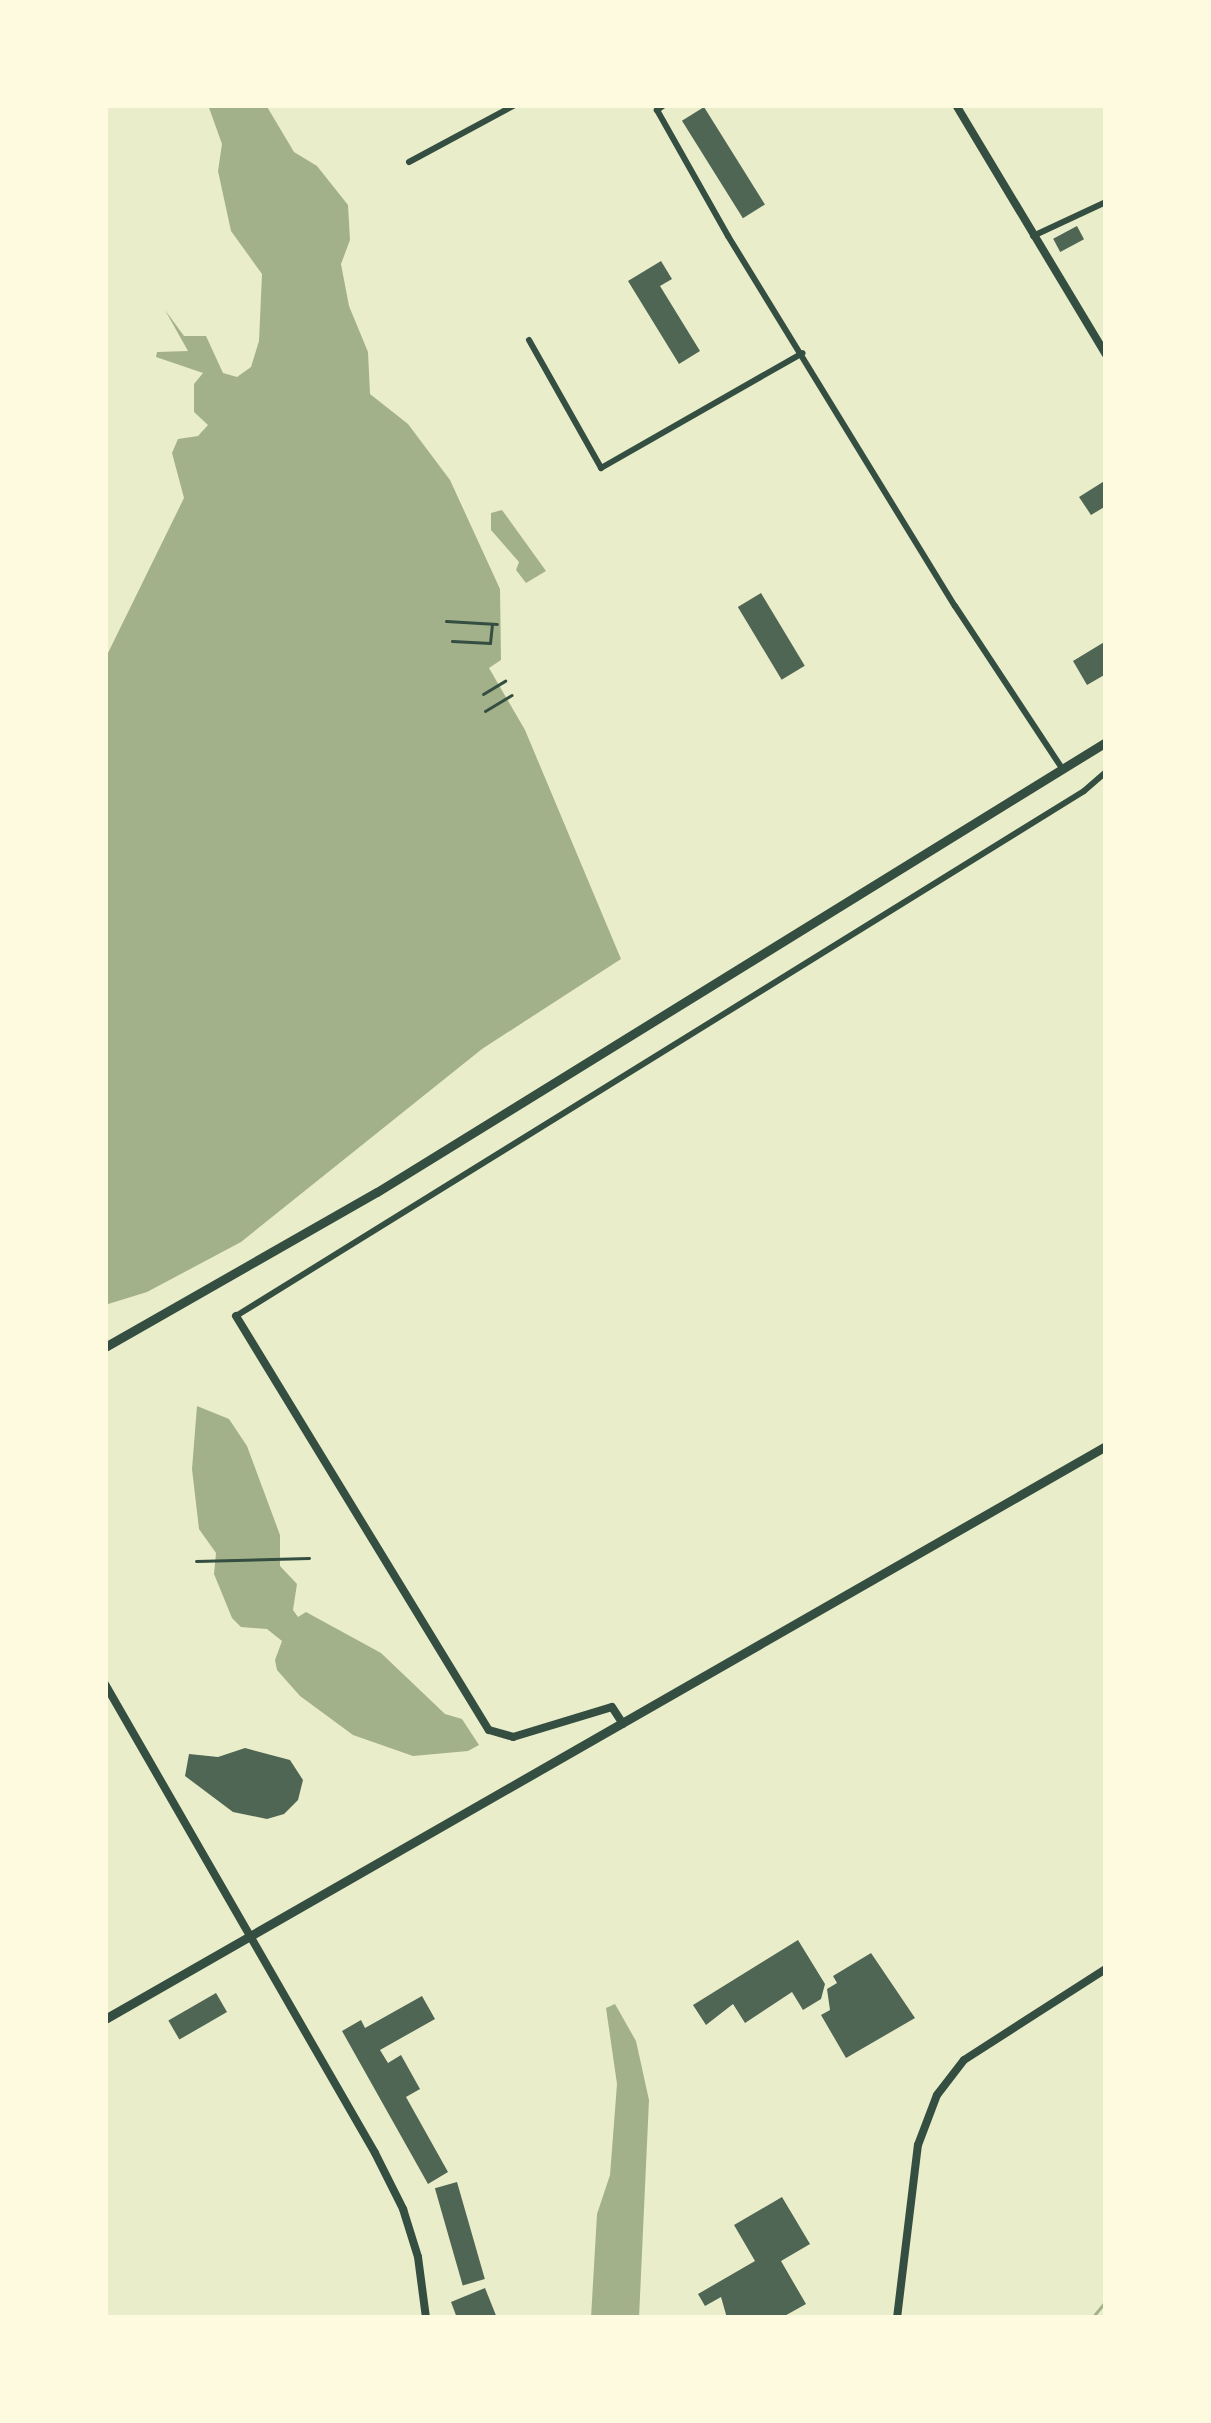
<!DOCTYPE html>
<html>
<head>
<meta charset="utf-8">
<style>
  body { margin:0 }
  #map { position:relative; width:1211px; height:2423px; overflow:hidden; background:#e9edc9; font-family:Raleway,sans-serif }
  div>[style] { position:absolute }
  .water>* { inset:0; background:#a3b18a }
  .stream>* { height:3px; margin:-1.5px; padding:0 1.5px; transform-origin:1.5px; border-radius:1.5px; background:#a3b18a }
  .building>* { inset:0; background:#4f6655; transform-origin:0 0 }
  .path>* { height:3px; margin:-1.5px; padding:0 1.5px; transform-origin:1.5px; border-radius:1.5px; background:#344e41 }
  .minor>* { height:6px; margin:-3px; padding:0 3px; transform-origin:3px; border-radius:3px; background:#344e41 }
  .tertiary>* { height:8px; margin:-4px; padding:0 4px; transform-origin:4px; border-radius:4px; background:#344e41 }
  .secondary>* { height:9px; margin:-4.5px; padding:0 4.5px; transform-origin:4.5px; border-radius:4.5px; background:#344e41 }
  .primary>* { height:9px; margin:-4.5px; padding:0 4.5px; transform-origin:4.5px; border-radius:4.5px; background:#344e41 }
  span { translate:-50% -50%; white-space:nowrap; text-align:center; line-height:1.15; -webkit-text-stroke:9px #fefae0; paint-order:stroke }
  .frame { position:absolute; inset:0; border:108px solid #fefae0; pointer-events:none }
</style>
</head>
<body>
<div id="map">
  <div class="water">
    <i style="clip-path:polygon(208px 105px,266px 105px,294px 152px,317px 166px,348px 205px,350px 240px,341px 264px,349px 306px,368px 352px,370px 394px,408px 424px,450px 480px,500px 589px,501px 660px,489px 668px,525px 730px,621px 959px,482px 1049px,241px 1242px,147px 1292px,105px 1305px,105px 659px,184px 498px,172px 453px,178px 439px,198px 436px,208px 425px,194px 412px,194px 384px,203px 373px,156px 357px,157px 352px,188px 351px,165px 310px,184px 336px,206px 336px,223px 373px,237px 377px,251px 367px,259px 341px,262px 274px,231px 231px,218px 171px,222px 144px)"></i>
    <i style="clip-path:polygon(502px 510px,546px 571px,526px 583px,516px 570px,519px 562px,491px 530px,491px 513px)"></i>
    <i style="clip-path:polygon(197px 1406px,229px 1419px,247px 1446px,280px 1535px,280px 1566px,297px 1584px,293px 1610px,298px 1617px,306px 1612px,381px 1653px,445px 1714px,462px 1719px,479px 1745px,468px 1751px,413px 1756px,353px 1735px,300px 1696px,277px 1670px,275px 1660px,282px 1641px,267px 1629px,241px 1627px,232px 1618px,214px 1574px,216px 1553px,199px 1529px,192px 1469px)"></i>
    <i style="clip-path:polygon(615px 2004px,636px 2041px,649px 2100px,639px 2318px,591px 2318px,597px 2214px,610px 2175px,617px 2084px,606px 2008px)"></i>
  </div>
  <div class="stream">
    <i style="left:1092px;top:2318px;width:22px;rotate:-51deg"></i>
  </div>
  <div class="building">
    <i style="left:704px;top:107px;width:115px;height:26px;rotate:58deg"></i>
    <i style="left:1077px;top:226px;width:15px;height:27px;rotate:62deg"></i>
    <i style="clip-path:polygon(661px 261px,672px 279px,660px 286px,700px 351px,679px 364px,628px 281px)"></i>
    <i style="clip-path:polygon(1106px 480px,1106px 506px,1091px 515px,1079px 497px)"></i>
    <i style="left:761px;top:593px;width:85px;height:27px;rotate:59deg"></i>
    <i style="clip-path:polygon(1106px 641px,1106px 674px,1087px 685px,1073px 661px)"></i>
    <i style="clip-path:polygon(245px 1748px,290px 1760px,303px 1780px,298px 1800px,284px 1814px,267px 1819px,233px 1812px,185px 1776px,189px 1754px,218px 1757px)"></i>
    <i style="clip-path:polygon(798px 1940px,825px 1984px,821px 1999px,803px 2010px,792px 1992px,745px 2023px,733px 2004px,706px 2025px,693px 2005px)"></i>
    <i style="clip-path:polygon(871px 1953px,915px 2018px,846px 2058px,821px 2015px,830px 2010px,827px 1989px,837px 1983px,833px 1976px)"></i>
    <i style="left:216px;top:1993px;width:22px;height:55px;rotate:60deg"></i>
    <i style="clip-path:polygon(422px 1996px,435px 2019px,380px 2050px,388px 2063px,401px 2055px,420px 2089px,406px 2097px,448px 2172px,428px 2184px,342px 2031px,361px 2020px,365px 2028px)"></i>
    <i style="left:457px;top:2182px;width:101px;height:23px;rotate:74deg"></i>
    <i style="clip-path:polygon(782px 2197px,810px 2244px,781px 2261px,806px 2304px,781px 2318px,727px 2318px,721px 2297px,705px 2306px,698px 2294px,755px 2261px,734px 2225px)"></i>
    <i style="clip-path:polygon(485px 2288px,497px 2318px,457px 2318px,451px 2302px)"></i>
  </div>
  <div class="path">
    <i style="left:446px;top:621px;width:51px;rotate:3.4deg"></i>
    <i style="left:452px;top:641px;width:38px;rotate:3deg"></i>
    <i style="left:490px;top:643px;width:19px;rotate:-84deg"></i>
    <i style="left:483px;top:694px;width:26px;rotate:-31deg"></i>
    <i style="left:485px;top:711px;width:31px;rotate:-31deg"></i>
    <i style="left:196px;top:1561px;width:113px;rotate:-1.5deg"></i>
  </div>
  <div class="minor">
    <i style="left:664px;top:105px;width:9px;rotate:144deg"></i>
    <i style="left:657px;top:110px;width:145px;rotate:60.6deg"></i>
    <i style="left:728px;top:236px;width:434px;rotate:58.5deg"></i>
    <i style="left:955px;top:606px;width:194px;rotate:56.6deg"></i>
    <i style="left:409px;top:162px;width:120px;rotate:-28.3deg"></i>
    <i style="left:1033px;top:236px;width:81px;rotate:-25deg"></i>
    <i style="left:529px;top:340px;width:147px;rotate:60.6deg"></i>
    <i style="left:601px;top:468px;width:232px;rotate:-29.7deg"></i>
    <i style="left:236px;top:1316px;width:997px;rotate:-31.76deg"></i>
    <i style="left:1084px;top:791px;width:29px;rotate:-41deg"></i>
  </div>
  <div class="tertiary">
    <i style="left:956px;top:105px;width:292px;rotate:59deg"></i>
    <i style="left:236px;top:1316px;width:485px;rotate:58.6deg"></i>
    <i style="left:489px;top:1730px;width:25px;rotate:16deg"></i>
    <i style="left:513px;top:1737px;width:103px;rotate:-16.9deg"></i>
    <i style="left:612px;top:1707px;width:20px;rotate:57deg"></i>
    <i style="left:105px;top:1684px;width:541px;rotate:60.07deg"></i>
    <i style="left:375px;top:2153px;width:63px;rotate:63.4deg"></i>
    <i style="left:403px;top:2209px;width:50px;rotate:72.6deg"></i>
    <i style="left:418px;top:2257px;width:62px;rotate:82.5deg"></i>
    <i style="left:897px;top:2318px;width:174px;rotate:-83.1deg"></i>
    <i style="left:918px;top:2145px;width:53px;rotate:-69.2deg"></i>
    <i style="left:937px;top:2095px;width:44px;rotate:-52.4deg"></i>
    <i style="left:964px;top:2060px;width:169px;rotate:-32.7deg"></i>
  </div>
  <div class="secondary">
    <i style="left:105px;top:2019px;width:1153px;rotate:-29.79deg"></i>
  </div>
  <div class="primary">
    <i style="left:105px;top:1347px;width:313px;rotate:-29.7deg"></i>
    <i style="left:377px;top:1192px;width:857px;rotate:-31.69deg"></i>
  </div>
  <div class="frame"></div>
</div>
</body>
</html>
